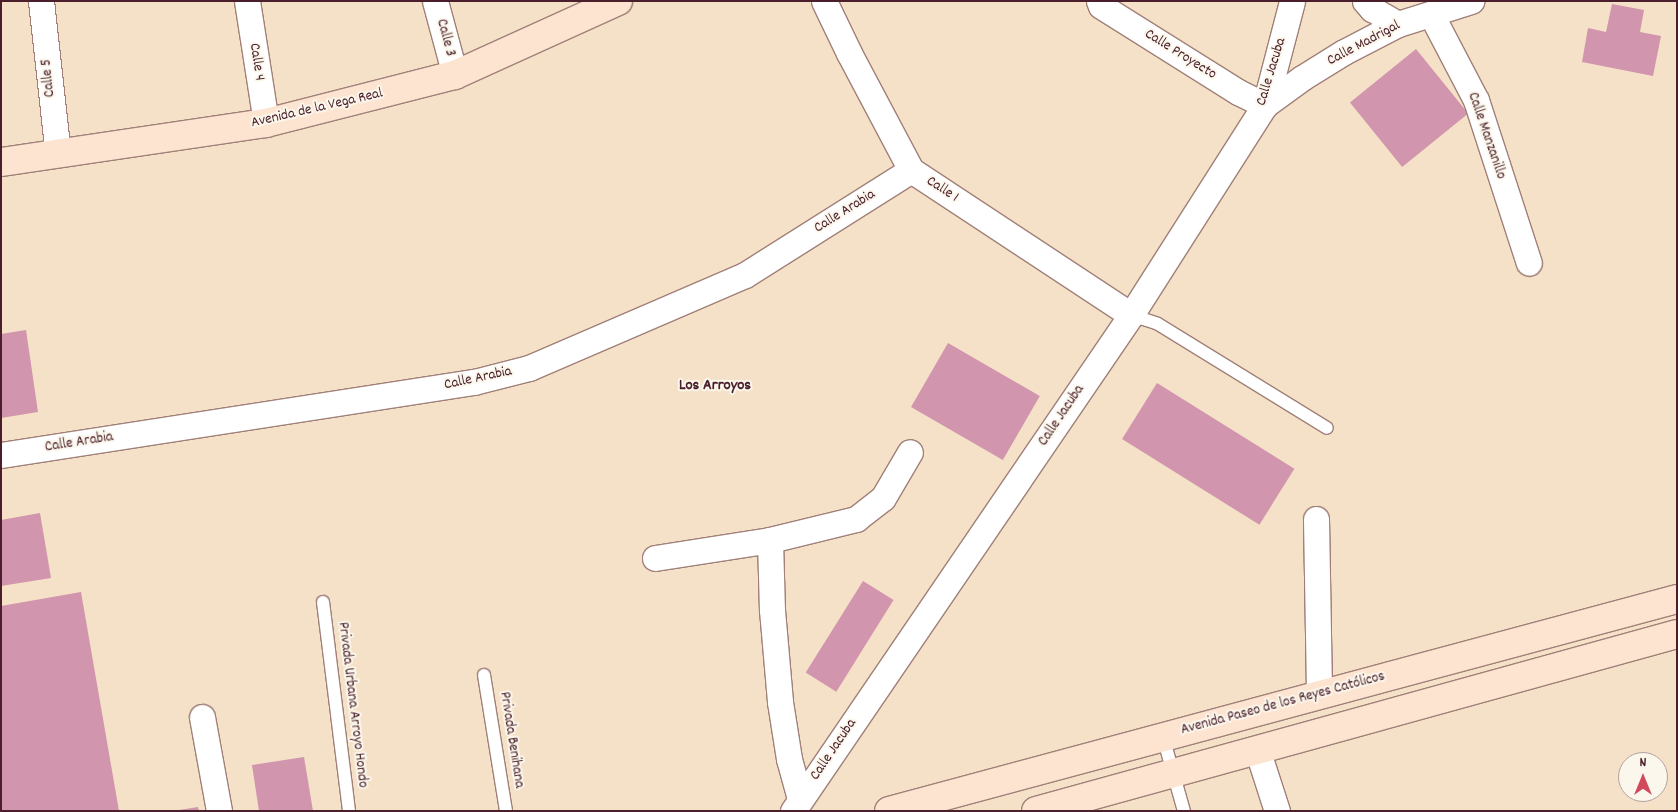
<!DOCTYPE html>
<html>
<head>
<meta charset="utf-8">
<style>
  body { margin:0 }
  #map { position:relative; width:1678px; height:812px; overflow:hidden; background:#f5e1c7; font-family:Dekko,sans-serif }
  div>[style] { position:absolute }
  .building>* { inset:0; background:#d195ae; transform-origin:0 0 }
  .roads { filter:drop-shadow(1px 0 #a08079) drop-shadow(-1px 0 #a08079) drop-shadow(0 1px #a08079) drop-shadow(0 -1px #a08079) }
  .lane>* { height:12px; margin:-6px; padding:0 6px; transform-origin:6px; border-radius:6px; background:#fff }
  .street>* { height:25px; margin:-12.5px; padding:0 12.5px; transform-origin:12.5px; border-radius:12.5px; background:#fff }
  .secondary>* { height:28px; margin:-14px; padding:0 14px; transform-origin:14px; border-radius:14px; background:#fde4d1 }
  span { translate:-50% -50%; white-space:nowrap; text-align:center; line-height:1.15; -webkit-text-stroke:4px #fbf7ec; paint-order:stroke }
  .street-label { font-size:15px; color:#4a1f2b }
  .neighbourhood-label { font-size:16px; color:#4a1f2b; font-weight:700 }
  .frame { position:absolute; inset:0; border:2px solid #4a1f2b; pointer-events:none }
  .north { position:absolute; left:1618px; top:752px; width:50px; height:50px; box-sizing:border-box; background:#fbf7ec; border:1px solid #b4a19f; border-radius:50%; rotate:0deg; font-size:14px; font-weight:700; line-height:20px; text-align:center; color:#4a1f2b }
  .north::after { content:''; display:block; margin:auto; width:18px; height:22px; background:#d1495b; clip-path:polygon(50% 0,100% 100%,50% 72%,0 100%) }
</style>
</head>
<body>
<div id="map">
  <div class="building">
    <i style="clip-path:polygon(1612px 4px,1644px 10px,1640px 32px,1661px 36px,1653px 76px,1582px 62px,1588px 28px,1606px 32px)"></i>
    <i style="left:1416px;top:49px;width:83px;height:85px;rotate:51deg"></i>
    <i style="clip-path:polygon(26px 330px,38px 412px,1px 418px,1px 334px)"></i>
    <i style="left:948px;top:343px;width:106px;height:74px;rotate:30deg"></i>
    <i style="left:1157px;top:383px;width:162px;height:66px;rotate:32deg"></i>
    <i style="clip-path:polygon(40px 513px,51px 578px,1px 586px,1px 520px)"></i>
    <i style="left:863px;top:581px;width:36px;height:108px;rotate:32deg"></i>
    <i style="clip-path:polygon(81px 592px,119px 811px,1px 811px,1px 606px)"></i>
    <i style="clip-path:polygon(304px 757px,313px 811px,259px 811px,252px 765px)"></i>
    <i style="clip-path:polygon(198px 807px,199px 811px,179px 811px,179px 810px)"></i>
  </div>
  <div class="roads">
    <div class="lane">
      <i style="left:1131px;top:315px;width:28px;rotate:18deg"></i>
      <i style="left:1158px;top:324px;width:198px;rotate:31.6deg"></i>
      <i style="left:323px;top:602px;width:211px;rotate:82.9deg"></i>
      <i style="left:484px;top:675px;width:138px;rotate:80.8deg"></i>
      <i style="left:1163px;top:737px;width:77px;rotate:74.2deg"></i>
    </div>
    <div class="street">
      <i style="left:41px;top:1px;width:154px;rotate:83.7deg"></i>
      <i style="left:247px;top:1px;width:123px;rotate:81.1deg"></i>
      <i style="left:435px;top:1px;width:77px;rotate:74.9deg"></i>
      <i style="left:824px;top:1px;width:58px;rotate:64.3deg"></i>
      <i style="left:849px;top:53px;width:132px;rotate:62.1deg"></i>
      <i style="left:911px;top:170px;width:263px;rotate:33.4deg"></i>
      <i style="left:1099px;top:1px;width:5px;rotate:68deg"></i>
      <i style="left:1101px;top:6px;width:162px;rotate:32.1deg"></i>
      <i style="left:1238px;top:92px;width:30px;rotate:26deg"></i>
      <i style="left:1265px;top:105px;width:46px;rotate:-36.1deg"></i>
      <i style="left:1302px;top:78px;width:49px;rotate:-31.8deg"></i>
      <i style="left:1344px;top:52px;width:61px;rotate:-27.4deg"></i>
      <i style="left:1398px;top:24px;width:77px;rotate:-17.5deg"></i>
      <i style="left:1365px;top:1px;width:11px;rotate:49deg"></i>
      <i style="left:1372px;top:9px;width:30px;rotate:30deg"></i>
      <i style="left:1431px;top:14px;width:97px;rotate:62.4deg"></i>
      <i style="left:1476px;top:100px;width:171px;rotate:72deg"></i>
      <i style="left:1px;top:455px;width:479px;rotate:-8.8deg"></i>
      <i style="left:474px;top:382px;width:57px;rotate:-14.3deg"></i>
      <i style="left:529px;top:368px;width:235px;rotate:-23.3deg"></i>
      <i style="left:745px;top:275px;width:196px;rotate:-32.3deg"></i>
      <i style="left:1316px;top:519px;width:175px;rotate:89deg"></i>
      <i style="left:770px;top:540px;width:70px;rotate:88.4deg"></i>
      <i style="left:772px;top:610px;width:92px;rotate:85deg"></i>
      <i style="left:780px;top:702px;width:58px;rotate:81deg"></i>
      <i style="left:789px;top:759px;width:41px;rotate:74.6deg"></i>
      <i style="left:655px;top:558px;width:116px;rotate:-8.9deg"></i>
      <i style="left:770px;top:540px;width:89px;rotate:-13.7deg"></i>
      <i style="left:856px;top:519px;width:34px;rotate:-38deg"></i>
      <i style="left:883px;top:498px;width:53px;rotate:-59.6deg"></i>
      <i style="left:202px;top:717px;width:96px;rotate:79.7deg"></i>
      <i style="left:1257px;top:749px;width:65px;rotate:72.1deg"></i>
      <i style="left:793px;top:811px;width:600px;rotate:-55.73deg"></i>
      <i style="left:1131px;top:315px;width:249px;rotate:-57.5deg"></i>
      <i style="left:1265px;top:105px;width:107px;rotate:-75.4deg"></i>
    </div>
    <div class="secondary">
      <i style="left:1px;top:162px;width:268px;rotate:-8.4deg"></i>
      <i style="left:266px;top:123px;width:195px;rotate:-14.3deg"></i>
      <i style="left:455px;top:75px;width:179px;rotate:-24.4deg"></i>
      <i style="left:889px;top:811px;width:816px;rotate:-15.06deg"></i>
      <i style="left:1036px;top:811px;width:665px;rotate:-15.44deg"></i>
    </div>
  </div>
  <div class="street-label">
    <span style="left:445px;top:38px;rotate:75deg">Calle 3</span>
    <span style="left:1364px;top:44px;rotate:-28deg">Calle Madrigal</span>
    <span style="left:1180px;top:55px;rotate:32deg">Calle Proyecto</span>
    <span style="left:256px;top:62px;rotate:81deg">Calle 4</span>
    <span style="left:1272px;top:72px;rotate:-73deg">Calle Jacuba</span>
    <span style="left:49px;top:78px;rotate:-96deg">Calle 5</span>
    <span style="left:317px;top:109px;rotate:-13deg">Avenida de la Vega Real</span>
    <span style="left:1486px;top:136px;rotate:71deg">Calle Manzanillo</span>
    <span style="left:942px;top:190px;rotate:33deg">Calle 1</span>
    <span style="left:845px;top:212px;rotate:-32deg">Calle Arabia</span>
    <span style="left:478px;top:379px;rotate:-12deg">Calle Arabia</span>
    <span style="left:1062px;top:416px;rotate:-56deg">Calle Jacuba</span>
    <span style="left:79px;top:443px;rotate:-9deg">Calle Arabia</span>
    <span style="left:1283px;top:704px;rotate:-15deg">Avenida Paseo de los Reyes Católicos</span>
    <span style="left:352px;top:705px;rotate:83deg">Privada Urbana Arroyo Hondo</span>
    <span style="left:511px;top:740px;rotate:81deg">Privada Benihana</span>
    <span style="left:834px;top:750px;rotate:-56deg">Calle Jacuba</span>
  </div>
  <div class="neighbourhood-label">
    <span style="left:715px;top:386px">Los Arroyos</span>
  </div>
  <div class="frame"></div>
  <div class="north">N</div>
</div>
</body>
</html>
